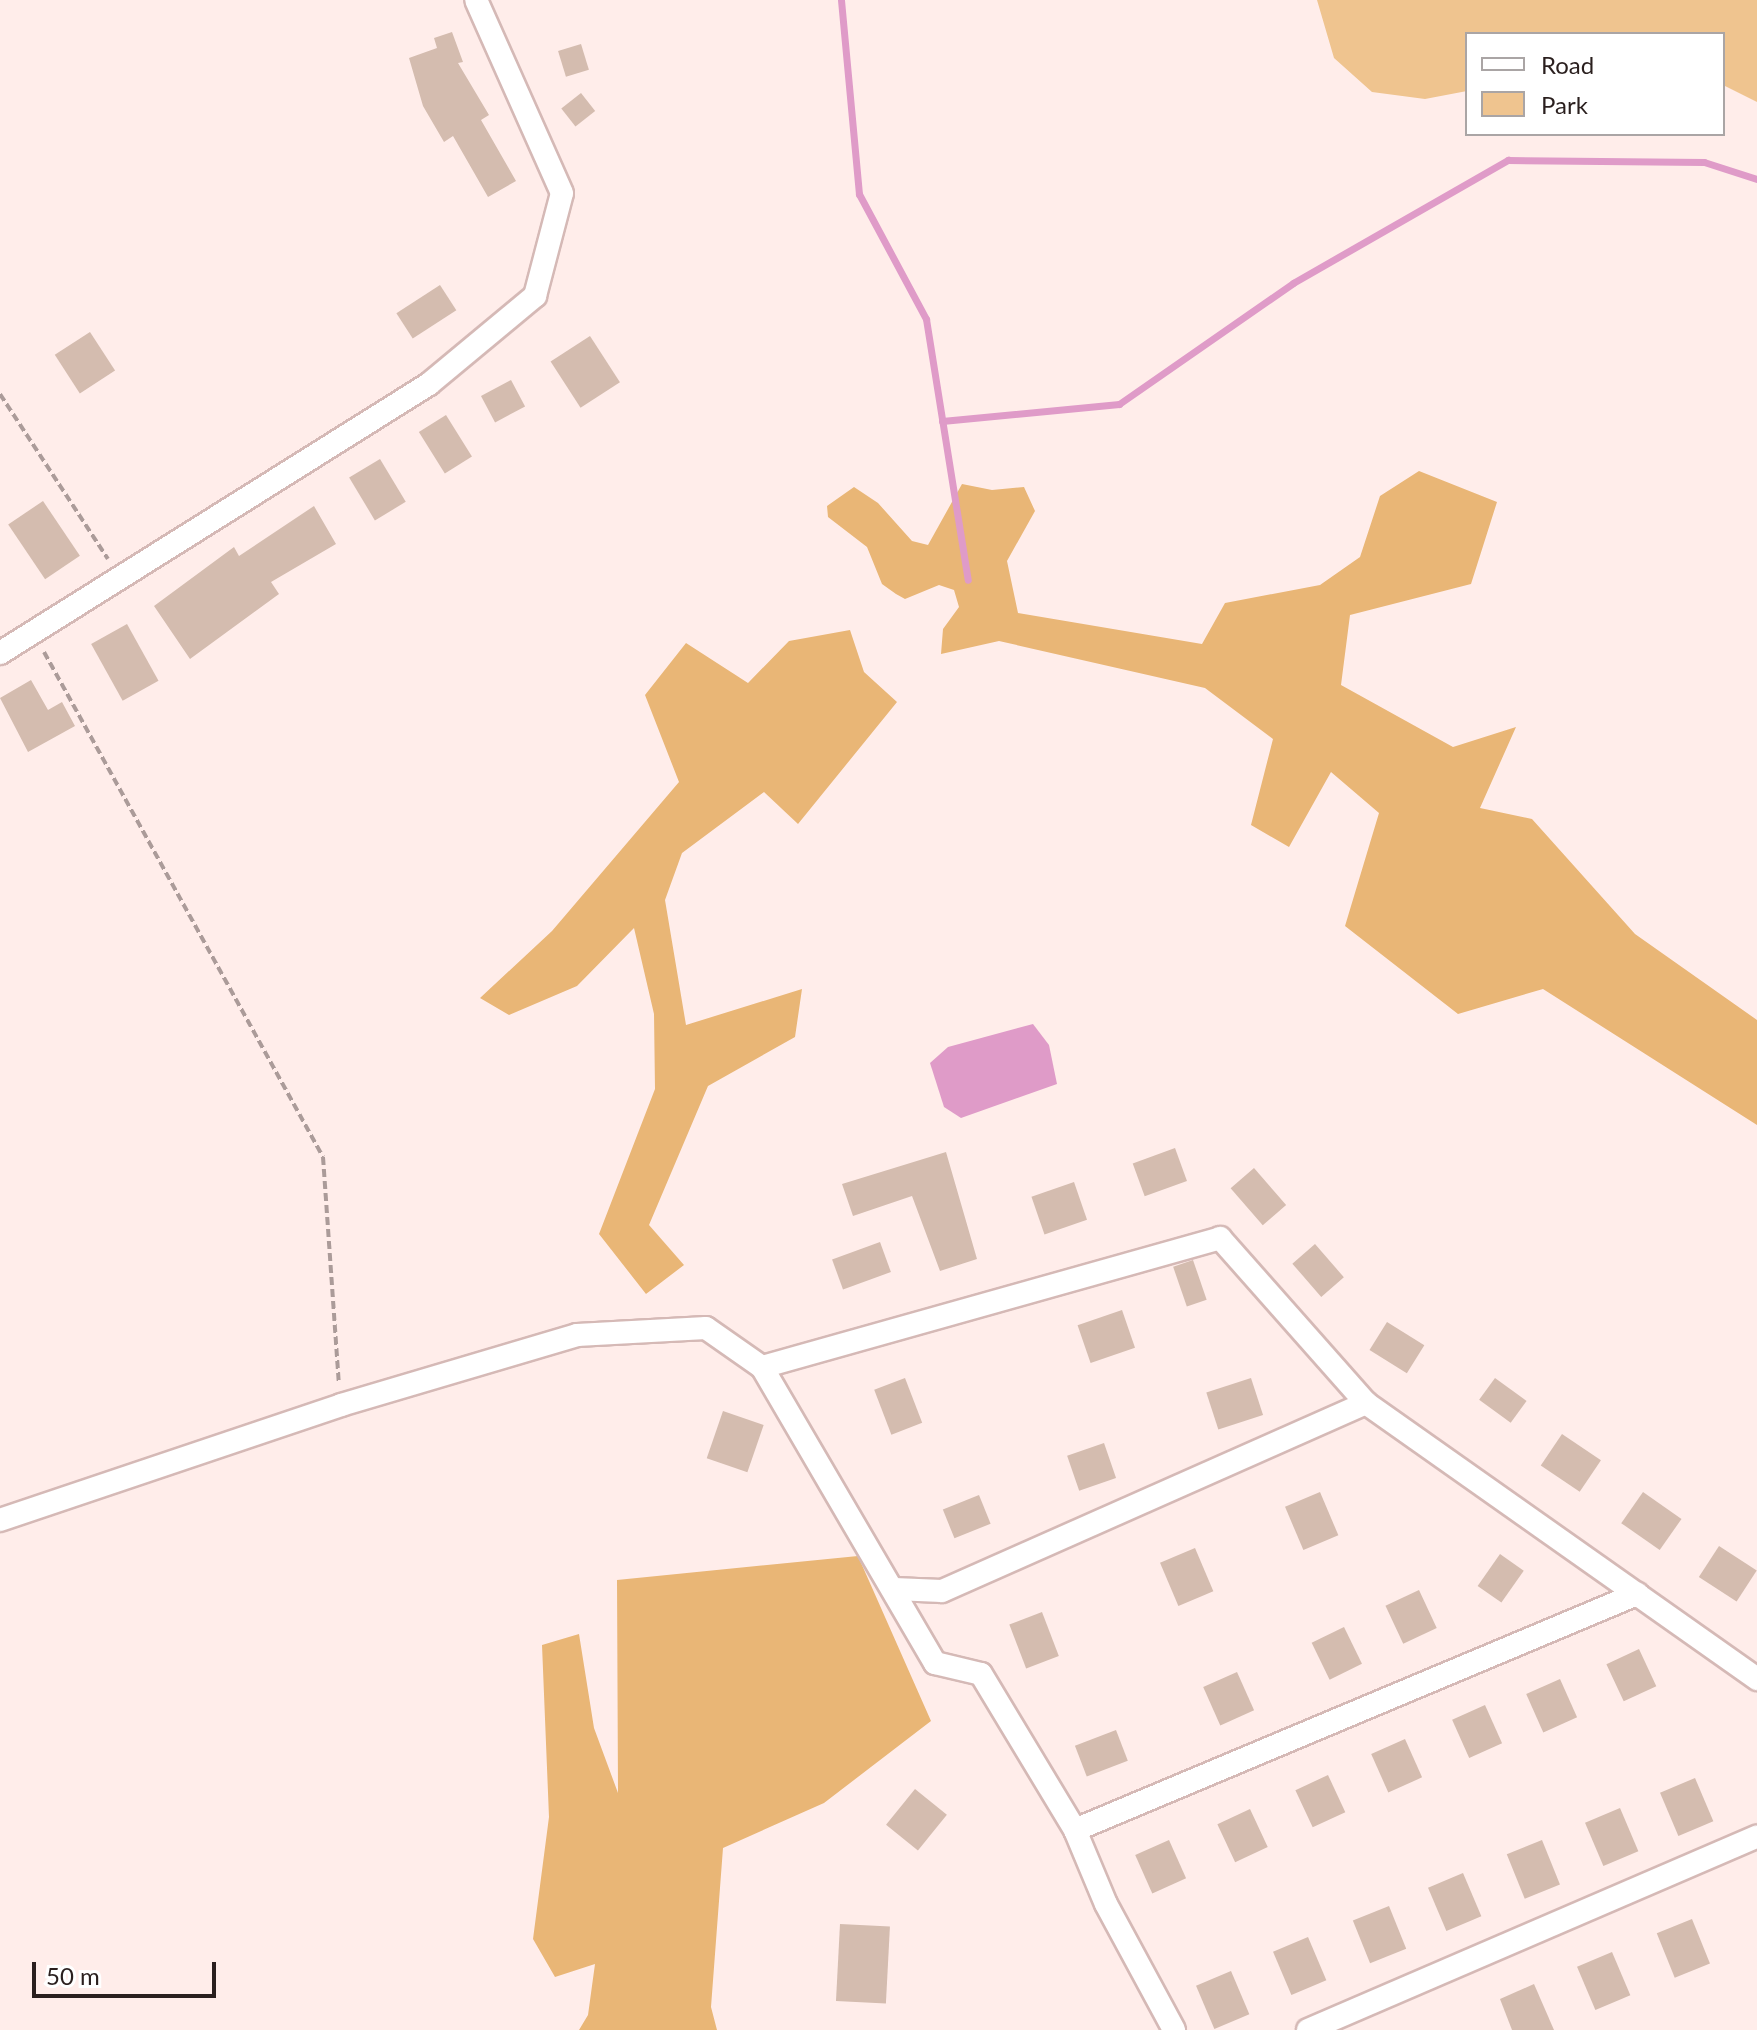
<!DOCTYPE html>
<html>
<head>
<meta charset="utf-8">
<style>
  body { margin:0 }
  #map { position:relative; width:1757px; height:2030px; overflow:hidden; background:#ffedea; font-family:Lato,sans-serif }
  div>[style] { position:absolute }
  .green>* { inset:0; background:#efc48f }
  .forest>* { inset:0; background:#e9b676 }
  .water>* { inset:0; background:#df9bc8 }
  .stream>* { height:7px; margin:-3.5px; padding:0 3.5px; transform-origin:3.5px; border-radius:3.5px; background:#df9bc8 }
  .building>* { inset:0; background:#d4bcaf; transform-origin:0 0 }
  .path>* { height:4px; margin-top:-2px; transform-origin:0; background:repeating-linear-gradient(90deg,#ab9b99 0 8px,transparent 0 12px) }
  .roads { filter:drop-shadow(2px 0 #d5b9b6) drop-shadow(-2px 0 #d5b9b6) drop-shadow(0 2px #d5b9b6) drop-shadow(0 -2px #d5b9b6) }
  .street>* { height:22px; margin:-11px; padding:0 11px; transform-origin:11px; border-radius:11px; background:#fff }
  span { translate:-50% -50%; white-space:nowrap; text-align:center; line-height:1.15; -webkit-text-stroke:6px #fff; paint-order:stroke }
  .legend { position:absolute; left:1465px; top:32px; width:260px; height:104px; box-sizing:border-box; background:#fff; border:2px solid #aaa5a5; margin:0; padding:10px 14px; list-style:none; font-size:24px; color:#2a1f1e }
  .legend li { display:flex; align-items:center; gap:16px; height:40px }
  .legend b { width:40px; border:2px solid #aaa5a5 }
  .scale { position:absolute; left:32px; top:1962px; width:184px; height:36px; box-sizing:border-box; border:4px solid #2a1f1e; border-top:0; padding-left:10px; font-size:24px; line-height:28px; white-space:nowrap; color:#2a1f1e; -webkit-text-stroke:6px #fff; paint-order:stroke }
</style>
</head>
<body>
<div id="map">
  <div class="green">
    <i style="clip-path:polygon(1317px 0,1757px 0,1757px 102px,1723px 85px,1723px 34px,1467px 34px,1467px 91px,1425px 99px,1372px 92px,1334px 58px)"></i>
  </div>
  <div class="forest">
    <i style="clip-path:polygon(1419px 471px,1497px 502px,1471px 584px,1350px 615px,1341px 685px,1453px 747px,1516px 727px,1480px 808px,1532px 819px,1635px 934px,1757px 1020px,1757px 1125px,1543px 989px,1458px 1014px,1345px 926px,1379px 813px,1331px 772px,1289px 847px,1251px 825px,1273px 739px,1205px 688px,999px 641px,941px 654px,943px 629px,959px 607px,954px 590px,939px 585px,905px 599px,896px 594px,882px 584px,867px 547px,828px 517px,827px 506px,854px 487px,878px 503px,912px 541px,928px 545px,962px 484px,992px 490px,1024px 487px,1035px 511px,1007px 561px,1018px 613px,1202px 644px,1225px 603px,1320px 585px,1360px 557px,1380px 496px)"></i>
    <i style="clip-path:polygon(850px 630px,864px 672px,897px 702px,798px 824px,764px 792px,682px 853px,665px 900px,686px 1025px,802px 989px,795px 1037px,708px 1086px,649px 1225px,684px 1265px,646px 1294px,599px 1234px,655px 1089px,654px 1014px,634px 928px,577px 986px,509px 1015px,480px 998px,552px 931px,679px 782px,645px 695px,686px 643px,748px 683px,789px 641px)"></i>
    <i style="clip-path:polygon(858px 1556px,931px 1721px,824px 1803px,723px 1848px,711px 2007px,717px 2030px,579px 2030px,588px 2015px,595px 1964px,555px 1977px,533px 1939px,549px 1817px,542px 1645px,579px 1634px,594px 1728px,618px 1793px,617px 1580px)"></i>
  </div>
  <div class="water">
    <i style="clip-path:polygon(1033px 1024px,1049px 1045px,1057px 1084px,961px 1118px,944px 1107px,930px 1063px,948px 1047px)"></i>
  </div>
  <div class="stream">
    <i style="left:841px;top:0;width:195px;rotate:84.7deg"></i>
    <i style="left:859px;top:194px;width:142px;rotate:61.8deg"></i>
    <i style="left:926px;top:319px;width:264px;rotate:80.9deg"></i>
    <i style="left:942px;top:421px;width:178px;rotate:-5.5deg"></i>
    <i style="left:1119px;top:404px;width:212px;rotate:-34.8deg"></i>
    <i style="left:1293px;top:283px;width:248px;rotate:-29.8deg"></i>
    <i style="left:1508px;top:160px;width:196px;rotate:0.6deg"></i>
    <i style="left:1704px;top:162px;width:56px;rotate:17.8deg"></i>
  </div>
  <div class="building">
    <i style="clip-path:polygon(452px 32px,463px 62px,458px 63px,489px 115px,481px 120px,516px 181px,488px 197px,453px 136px,444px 142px,423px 106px,409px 58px,437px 48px,434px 38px)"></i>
    <i style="left:581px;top:44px;width:27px;height:24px;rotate:73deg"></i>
    <i style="left:581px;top:93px;width:23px;height:25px;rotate:52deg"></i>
    <i style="left:440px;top:285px;width:30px;height:52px;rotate:57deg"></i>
    <i style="left:90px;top:332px;width:46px;height:42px;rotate:57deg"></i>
    <i style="left:590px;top:336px;width:55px;height:47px;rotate:57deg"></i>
    <i style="left:511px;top:380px;width:30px;height:34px;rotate:62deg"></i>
    <i style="left:446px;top:415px;width:49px;height:32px;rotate:58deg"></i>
    <i style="left:380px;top:459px;width:50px;height:36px;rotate:59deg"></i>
    <i style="left:43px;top:501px;width:66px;height:42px;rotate:56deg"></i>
    <i style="clip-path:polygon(314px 506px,336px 544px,271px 582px,279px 594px,190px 659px,154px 606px,234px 547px,239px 556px)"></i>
    <i style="left:127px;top:624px;width:65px;height:41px;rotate:61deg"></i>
    <i style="clip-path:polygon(31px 680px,48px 710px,62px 702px,75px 726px,28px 752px,0 698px)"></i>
    <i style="left:1175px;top:1148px;width:35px;height:45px;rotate:70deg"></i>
    <i style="clip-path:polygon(946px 1152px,977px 1259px,940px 1271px,912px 1196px,853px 1216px,842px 1184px)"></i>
    <i style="left:1254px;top:1168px;width:49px;height:31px;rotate:49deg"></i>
    <i style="left:1074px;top:1182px;width:40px;height:45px;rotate:71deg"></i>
    <i style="left:880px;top:1242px;width:32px;height:51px;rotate:70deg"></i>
    <i style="left:1315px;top:1244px;width:44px;height:30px;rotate:49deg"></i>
    <i style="left:1193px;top:1260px;width:42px;height:21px;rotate:71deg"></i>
    <i style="left:1122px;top:1310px;width:40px;height:47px;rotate:71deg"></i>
    <i style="left:1387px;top:1322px;width:44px;height:33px;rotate:32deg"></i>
    <i style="left:905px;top:1378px;width:48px;height:33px;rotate:69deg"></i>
    <i style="left:1251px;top:1378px;width:39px;height:47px;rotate:72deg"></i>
    <i style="left:1495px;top:1378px;width:39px;height:27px;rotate:36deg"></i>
    <i style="left:723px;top:1411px;width:43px;height:50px;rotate:19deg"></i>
    <i style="left:1562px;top:1434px;width:47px;height:38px;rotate:34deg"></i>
    <i style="left:1104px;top:1443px;width:37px;height:39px;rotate:71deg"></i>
    <i style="left:1320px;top:1492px;width:47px;height:38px;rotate:67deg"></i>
    <i style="left:1643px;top:1492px;width:47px;height:38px;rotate:35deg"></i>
    <i style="left:979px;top:1495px;width:31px;height:39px;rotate:68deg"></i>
    <i style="left:1719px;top:1546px;width:45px;height:37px;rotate:33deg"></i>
    <i style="left:1195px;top:1548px;width:47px;height:38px;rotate:67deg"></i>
    <i style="left:1500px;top:1554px;width:29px;height:39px;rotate:35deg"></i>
    <i style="left:1419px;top:1590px;width:42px;height:37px;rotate:65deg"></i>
    <i style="left:1042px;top:1612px;width:47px;height:35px;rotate:69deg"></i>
    <i style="left:1344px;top:1627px;width:41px;height:36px;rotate:64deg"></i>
    <i style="left:1639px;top:1649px;width:41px;height:36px;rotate:65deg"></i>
    <i style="left:1237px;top:1672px;width:42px;height:37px;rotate:66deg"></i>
    <i style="left:1560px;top:1679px;width:42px;height:37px;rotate:66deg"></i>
    <i style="left:1485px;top:1705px;width:42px;height:36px;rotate:66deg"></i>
    <i style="left:1116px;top:1730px;width:33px;height:44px;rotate:69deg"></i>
    <i style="left:1405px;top:1739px;width:42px;height:37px;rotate:66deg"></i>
    <i style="left:1328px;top:1775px;width:41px;height:36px;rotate:65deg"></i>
    <i style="left:1695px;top:1778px;width:47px;height:38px;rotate:67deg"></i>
    <i style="left:915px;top:1789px;width:41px;height:46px;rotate:39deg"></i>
    <i style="left:1620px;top:1808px;width:47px;height:38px;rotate:67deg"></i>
    <i style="left:1250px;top:1809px;width:42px;height:36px;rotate:65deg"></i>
    <i style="left:1169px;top:1840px;width:42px;height:37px;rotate:66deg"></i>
    <i style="left:1542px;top:1840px;width:48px;height:38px;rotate:68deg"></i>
    <i style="left:1463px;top:1873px;width:47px;height:38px;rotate:67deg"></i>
    <i style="left:1389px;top:1906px;width:46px;height:39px;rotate:68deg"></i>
    <i style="left:1692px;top:1919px;width:48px;height:38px;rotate:68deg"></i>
    <i style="left:840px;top:1924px;width:50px;height:77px;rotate:3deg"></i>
    <i style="left:1308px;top:1937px;width:47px;height:38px;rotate:67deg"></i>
    <i style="left:1612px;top:1952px;width:47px;height:38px;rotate:67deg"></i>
    <i style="left:1231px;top:1971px;width:47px;height:38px;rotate:67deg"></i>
    <i style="clip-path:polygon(1534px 1984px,1554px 2030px,1512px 2030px,1500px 1999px)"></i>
  </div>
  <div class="path">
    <i style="left:0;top:394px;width:197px;rotate:56.8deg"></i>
    <i style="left:44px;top:652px;width:577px;rotate:61.08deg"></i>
    <i style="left:323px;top:1157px;width:227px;rotate:86deg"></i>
  </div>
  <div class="roads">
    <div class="street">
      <i style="left:0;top:653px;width:506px;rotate:-32.09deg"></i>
      <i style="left:429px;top:384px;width:138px;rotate:-39.7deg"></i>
      <i style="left:535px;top:296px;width:106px;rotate:-75.3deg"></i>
      <i style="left:562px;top:193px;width:211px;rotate:-114deg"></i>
      <i style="left:762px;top:1367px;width:476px;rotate:-15.7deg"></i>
      <i style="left:1220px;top:1238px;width:220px;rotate:48.5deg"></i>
      <i style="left:1366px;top:1403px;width:479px;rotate:35.2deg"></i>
      <i style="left:0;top:1520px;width:360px;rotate:-18.6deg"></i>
      <i style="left:341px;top:1405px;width:246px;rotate:-16.5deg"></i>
      <i style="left:577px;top:1335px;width:129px;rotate:-3.1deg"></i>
      <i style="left:706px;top:1328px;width:68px;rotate:34.9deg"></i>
      <i style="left:762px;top:1367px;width:343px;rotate:59.7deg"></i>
      <i style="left:935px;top:1663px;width:47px;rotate:13.4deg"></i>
      <i style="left:981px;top:1674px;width:182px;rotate:58.9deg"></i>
      <i style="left:1075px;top:1830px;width:80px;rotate:67.3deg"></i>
      <i style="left:1106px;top:1904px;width:143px;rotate:61.6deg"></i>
      <i style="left:894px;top:1589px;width:48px;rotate:2.4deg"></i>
      <i style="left:942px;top:1591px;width:464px;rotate:-23.9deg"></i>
      <i style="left:1075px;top:1830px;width:610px;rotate:-22.78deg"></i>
      <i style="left:1308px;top:2030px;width:489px;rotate:-23.3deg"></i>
    </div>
  </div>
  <ul class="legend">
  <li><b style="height:10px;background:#fff"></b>Road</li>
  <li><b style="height:22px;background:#efc48f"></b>Park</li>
  </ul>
  <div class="scale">50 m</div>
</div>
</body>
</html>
